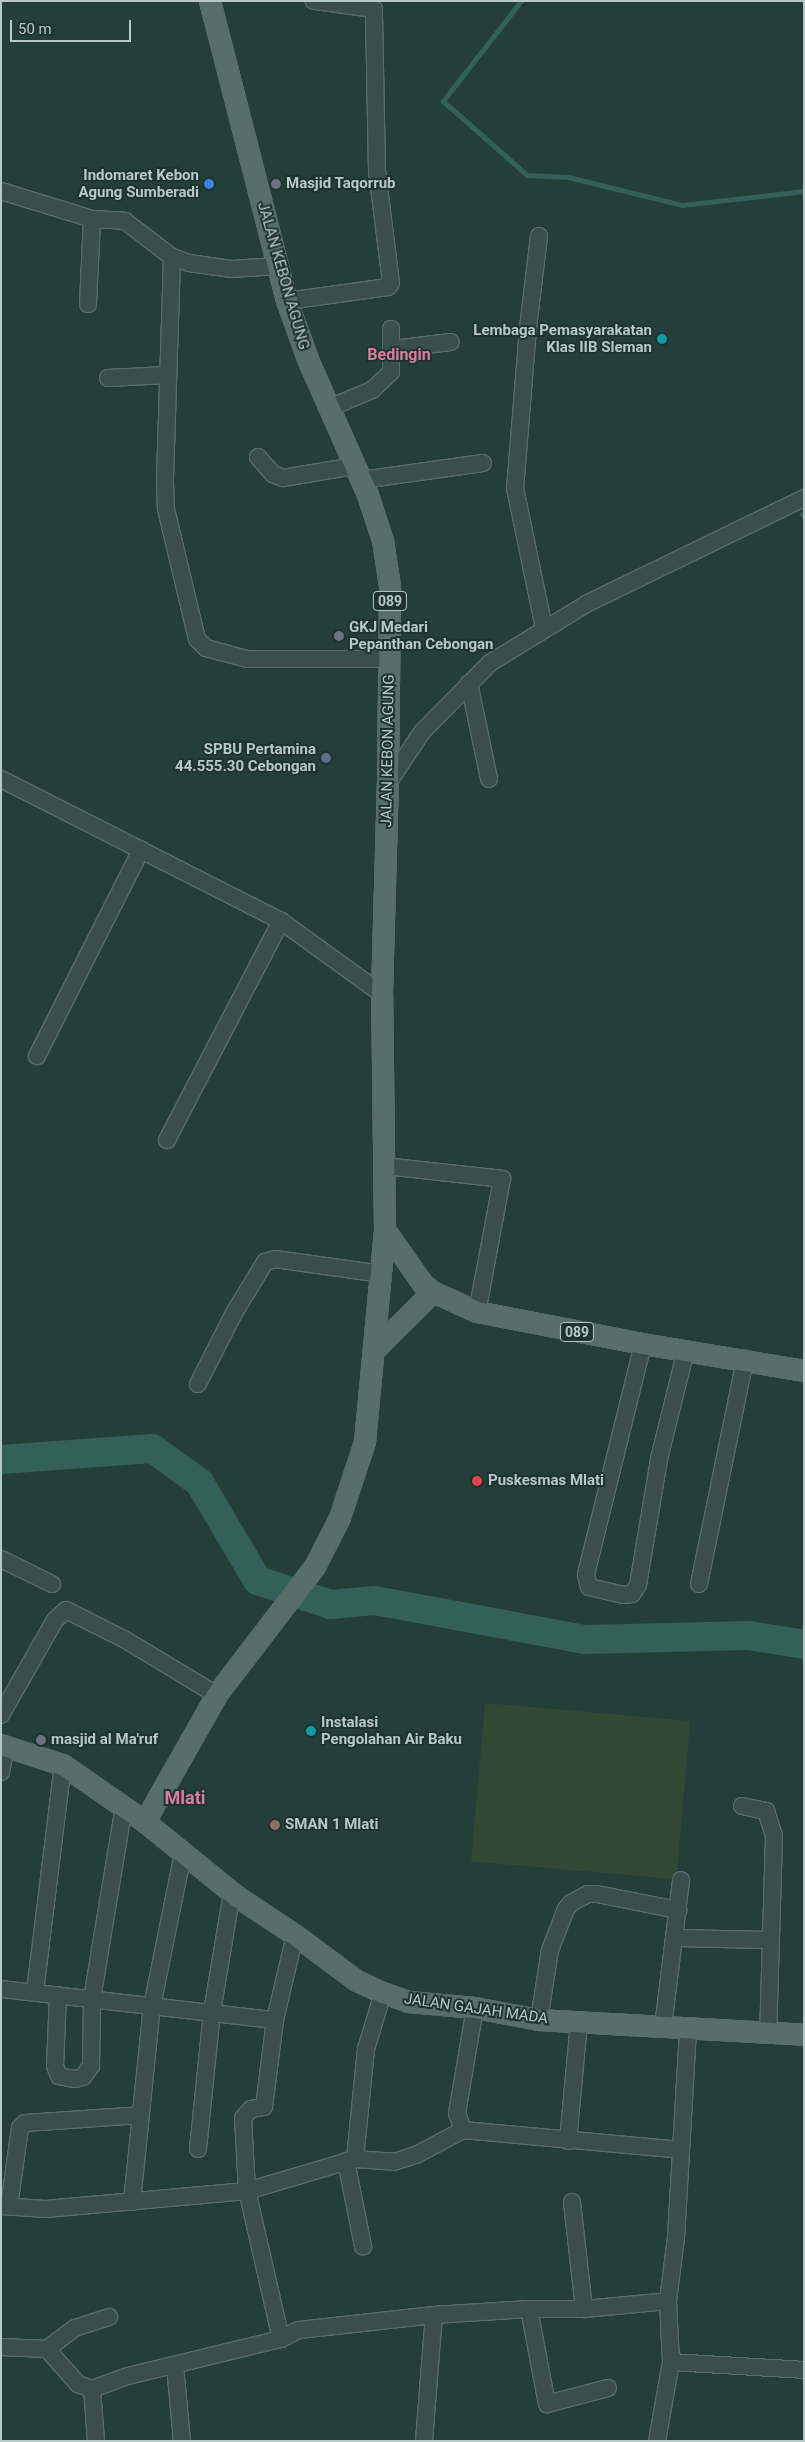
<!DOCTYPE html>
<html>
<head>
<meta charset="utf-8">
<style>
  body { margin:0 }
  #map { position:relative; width:805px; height:2442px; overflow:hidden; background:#243f3a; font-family:Roboto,sans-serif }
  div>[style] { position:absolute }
  .green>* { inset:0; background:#304935; transform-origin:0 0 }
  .stream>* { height:5px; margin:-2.5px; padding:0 2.5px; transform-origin:2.5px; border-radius:2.5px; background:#336058 }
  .river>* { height:29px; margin:-14.5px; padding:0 14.5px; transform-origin:14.5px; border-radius:14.5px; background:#336058 }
  .roads { filter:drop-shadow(1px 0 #566d69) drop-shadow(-1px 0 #566d69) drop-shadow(0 1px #566d69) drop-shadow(0 -1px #566d69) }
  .minor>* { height:16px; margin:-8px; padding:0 8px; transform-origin:8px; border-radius:8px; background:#394f4b }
  .major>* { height:20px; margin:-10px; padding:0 10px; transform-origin:10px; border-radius:10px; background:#576f6a }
  .dots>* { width:14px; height:14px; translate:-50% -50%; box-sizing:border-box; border:2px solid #1d3430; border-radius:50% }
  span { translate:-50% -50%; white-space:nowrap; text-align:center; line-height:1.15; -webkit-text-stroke:4px #1d3430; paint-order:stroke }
  .shield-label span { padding:1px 4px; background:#1d3430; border:1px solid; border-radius:4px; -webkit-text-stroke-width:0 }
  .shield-label { font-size:14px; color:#b5cac7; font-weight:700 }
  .poi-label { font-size:15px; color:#b5cac7; font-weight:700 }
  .right { translate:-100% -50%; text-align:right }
  .left { translate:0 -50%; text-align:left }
  .street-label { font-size:15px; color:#b5cac7 }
  .neighbourhood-label { font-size:16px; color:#dc7b9b; font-weight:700 }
  .quarter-label { font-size:18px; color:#dc7b9b; font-weight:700 }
  .frame { position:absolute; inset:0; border:2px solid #b5cac7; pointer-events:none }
  .scale { position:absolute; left:10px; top:20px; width:121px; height:22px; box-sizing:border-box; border:2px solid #b5cac7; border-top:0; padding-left:6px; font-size:15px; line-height:18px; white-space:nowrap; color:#b5cac7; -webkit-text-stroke:4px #1d3430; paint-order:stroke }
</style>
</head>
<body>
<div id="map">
  <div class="green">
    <i style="left:485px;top:1703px;width:206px;height:159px;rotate:5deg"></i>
  </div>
  <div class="stream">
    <i style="left:521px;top:1px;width:127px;rotate:128deg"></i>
    <i style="left:443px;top:101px;width:112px;rotate:41.4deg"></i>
    <i style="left:527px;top:175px;width:41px;rotate:2.8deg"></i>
    <i style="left:568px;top:177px;width:117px;rotate:13.8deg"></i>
    <i style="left:682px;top:205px;width:123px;rotate:-6.5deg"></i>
    <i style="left:802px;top:514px;width:3px;rotate:45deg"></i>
  </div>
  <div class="river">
    <i style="left:1px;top:1459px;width:151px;rotate:-4.2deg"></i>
    <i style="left:152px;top:1448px;width:58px;rotate:35.9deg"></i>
    <i style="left:199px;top:1482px;width:114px;rotate:59.4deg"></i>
    <i style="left:257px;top:1580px;width:77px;rotate:18.2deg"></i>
    <i style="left:330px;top:1604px;width:44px;rotate:-5.2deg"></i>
    <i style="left:374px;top:1600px;width:215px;rotate:10.5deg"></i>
    <i style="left:585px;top:1639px;width:163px;rotate:-1.4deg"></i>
    <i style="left:748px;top:1635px;width:57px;rotate:9.1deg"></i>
  </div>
  <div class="roads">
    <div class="minor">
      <i style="left:1px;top:191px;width:95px;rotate:17.1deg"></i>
      <i style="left:92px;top:219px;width:33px;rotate:3deg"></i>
      <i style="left:125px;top:221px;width:59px;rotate:37.5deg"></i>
      <i style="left:172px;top:257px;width:18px;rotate:19deg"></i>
      <i style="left:189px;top:263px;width:42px;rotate:8.1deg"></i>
      <i style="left:231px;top:269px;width:46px;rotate:-3.7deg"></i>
      <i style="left:539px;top:236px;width:93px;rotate:96.8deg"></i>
      <i style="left:528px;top:328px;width:161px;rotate:94.6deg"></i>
      <i style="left:515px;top:488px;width:143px;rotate:78.3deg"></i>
      <i style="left:172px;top:257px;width:225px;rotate:91.8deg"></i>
      <i style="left:165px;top:482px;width:27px;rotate:88deg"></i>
      <i style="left:166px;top:509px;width:134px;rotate:76.6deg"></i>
      <i style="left:197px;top:639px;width:13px;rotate:45deg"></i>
      <i style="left:206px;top:648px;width:42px;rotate:15deg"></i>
      <i style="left:247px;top:659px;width:143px"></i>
      <i style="left:287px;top:301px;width:102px;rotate:-7.9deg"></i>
      <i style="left:388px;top:287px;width:5px;rotate:-53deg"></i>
      <i style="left:391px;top:283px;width:113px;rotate:-97.1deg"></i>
      <i style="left:377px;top:171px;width:162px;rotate:-91.1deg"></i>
      <i style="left:374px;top:9px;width:61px;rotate:-172.4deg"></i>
      <i style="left:88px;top:304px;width:85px;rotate:-87.3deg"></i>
      <i style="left:393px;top:349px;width:58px;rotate:-6.9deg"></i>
      <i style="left:108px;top:378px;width:59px;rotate:-2.9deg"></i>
      <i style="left:329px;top:408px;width:47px;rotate:-22.7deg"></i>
      <i style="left:372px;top:390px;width:26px;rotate:-43deg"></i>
      <i style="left:391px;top:372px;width:43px;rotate:-90deg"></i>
      <i style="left:258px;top:457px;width:23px;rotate:49deg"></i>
      <i style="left:273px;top:474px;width:11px;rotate:22deg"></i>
      <i style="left:283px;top:478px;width:73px;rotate:-9.5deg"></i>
      <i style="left:362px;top:480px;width:122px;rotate:-8deg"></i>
      <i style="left:469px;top:683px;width:98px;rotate:78.2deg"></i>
      <i style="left:1px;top:779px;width:314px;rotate:26.9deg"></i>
      <i style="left:281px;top:921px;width:125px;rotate:35.9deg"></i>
      <i style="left:388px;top:783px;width:61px;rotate:-56.3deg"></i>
      <i style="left:422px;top:732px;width:97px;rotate:-45.4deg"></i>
      <i style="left:490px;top:663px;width:115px;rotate:-31.5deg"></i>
      <i style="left:588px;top:603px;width:240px;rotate:-25.9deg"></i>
      <i style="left:37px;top:1056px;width:231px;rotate:-63.2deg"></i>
      <i style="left:167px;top:1140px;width:247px;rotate:-62.5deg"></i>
      <i style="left:385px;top:1166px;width:118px;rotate:6.3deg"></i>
      <i style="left:502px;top:1179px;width:135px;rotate:100.6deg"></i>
      <i style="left:643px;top:1344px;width:238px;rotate:103.9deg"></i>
      <i style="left:586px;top:1575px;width:12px;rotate:76deg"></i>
      <i style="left:589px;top:1587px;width:35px;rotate:13deg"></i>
      <i style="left:623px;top:1595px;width:9px;rotate:-6deg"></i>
      <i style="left:632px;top:1594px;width:11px;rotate:-56deg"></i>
      <i style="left:638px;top:1585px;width:128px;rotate:-80.5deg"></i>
      <i style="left:659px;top:1459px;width:112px;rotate:-76.1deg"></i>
      <i style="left:198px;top:1384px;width:80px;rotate:-63.1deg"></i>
      <i style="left:234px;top:1313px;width:60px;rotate:-58.7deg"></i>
      <i style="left:265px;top:1262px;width:10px;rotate:-17deg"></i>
      <i style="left:275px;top:1259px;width:108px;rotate:8deg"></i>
      <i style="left:1px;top:1559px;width:57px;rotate:26.1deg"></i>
      <i style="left:699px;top:1584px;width:230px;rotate:-78.4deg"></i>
      <i style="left:1px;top:1715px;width:109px;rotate:-60.4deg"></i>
      <i style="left:55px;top:1620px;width:15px;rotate:-42deg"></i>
      <i style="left:66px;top:1610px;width:65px;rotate:26.6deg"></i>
      <i style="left:124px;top:1639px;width:109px;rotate:31.1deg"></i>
      <i style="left:1px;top:1772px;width:25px;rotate:-79deg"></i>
      <i style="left:742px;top:1806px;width:25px;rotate:12deg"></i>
      <i style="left:766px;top:1811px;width:26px;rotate:72deg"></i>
      <i style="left:774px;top:1836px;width:197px;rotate:91.7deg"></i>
      <i style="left:675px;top:1938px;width:95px;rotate:1.2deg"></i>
      <i style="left:1px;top:1989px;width:276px;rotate:6.5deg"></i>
      <i style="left:35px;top:1992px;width:229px;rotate:-83deg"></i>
      <i style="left:58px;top:1995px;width:71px;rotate:92.4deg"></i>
      <i style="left:55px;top:2066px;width:11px;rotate:68deg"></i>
      <i style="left:59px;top:2076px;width:16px;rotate:11deg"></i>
      <i style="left:75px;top:2079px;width:8px;rotate:-14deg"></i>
      <i style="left:83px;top:2077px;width:14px;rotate:-54deg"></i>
      <i style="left:91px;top:2066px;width:67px;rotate:-89.1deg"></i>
      <i style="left:92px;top:1999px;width:196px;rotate:-80.6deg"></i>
      <i style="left:475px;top:2008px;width:107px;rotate:99.7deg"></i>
      <i style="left:457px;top:2113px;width:18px;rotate:71deg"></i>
      <i style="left:463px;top:2130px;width:219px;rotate:5.2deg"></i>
      <i style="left:539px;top:2020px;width:71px;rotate:-81.1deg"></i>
      <i style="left:550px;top:1950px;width:44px;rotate:-68.7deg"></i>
      <i style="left:566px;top:1909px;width:8px;rotate:-50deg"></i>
      <i style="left:571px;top:1903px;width:19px;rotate:-28deg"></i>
      <i style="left:588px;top:1894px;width:9px"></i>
      <i style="left:597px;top:1894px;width:83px;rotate:11.2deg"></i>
      <i style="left:663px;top:2027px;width:148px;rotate:-83deg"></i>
      <i style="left:568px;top:2141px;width:120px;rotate:-84.7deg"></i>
      <i style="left:198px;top:2149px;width:138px;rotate:-84.2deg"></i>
      <i style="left:212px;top:2012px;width:121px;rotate:-80.5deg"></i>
      <i style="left:355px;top:2159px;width:39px;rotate:4deg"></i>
      <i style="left:394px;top:2162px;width:23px;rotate:-18deg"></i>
      <i style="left:416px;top:2155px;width:53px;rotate:-28deg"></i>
      <i style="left:346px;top:2161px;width:87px;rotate:78.7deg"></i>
      <i style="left:132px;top:2202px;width:197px;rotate:-84.2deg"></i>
      <i style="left:152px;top:2006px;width:156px;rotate:-78.5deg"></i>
      <i style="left:572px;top:2202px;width:108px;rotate:83.6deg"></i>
      <i style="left:1px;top:2206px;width:45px;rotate:3.8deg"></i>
      <i style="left:46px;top:2209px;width:202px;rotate:-5.1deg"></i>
      <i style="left:247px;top:2191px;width:113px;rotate:-16.5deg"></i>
      <i style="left:355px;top:2159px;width:111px;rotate:-84.3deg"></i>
      <i style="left:366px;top:2049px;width:59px;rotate:-73.1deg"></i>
      <i style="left:9px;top:2206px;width:79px;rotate:-82deg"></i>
      <i style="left:20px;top:2128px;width:7px;rotate:-45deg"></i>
      <i style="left:25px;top:2123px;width:116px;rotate:-3.9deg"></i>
      <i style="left:668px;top:2301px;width:64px;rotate:-82.8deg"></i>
      <i style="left:676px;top:2238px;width:210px;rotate:-86.7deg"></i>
      <i style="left:529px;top:2309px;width:97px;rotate:79.3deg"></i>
      <i style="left:547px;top:2404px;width:63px;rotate:-14.7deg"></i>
      <i style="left:281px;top:2339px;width:152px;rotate:-102.9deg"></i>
      <i style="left:247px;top:2191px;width:73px;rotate:-93.1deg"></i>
      <i style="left:243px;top:2118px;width:12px;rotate:-48deg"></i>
      <i style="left:251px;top:2109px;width:13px;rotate:-9deg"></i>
      <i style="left:264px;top:2107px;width:88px;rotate:-82.8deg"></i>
      <i style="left:275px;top:2020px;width:87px;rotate:-76.8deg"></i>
      <i style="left:1px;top:2347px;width:46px;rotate:2.5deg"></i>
      <i style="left:47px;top:2349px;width:35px;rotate:-37deg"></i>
      <i style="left:75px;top:2328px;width:36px;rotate:-18deg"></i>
      <i style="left:47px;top:2349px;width:47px;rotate:48.5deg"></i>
      <i style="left:78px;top:2384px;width:15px;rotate:20deg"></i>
      <i style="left:92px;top:2389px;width:52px;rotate:85.6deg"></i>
      <i style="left:671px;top:2362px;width:133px;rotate:3.4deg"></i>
      <i style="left:175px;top:2366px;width:75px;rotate:84.7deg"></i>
      <i style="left:92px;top:2389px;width:38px;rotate:-20deg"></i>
      <i style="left:128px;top:2376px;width:157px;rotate:-13.6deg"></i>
      <i style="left:281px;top:2339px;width:20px;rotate:-27deg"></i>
      <i style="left:299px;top:2330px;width:136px;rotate:-6.3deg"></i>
      <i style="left:434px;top:2315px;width:95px;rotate:-3.6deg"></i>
      <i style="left:529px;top:2309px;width:55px"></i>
      <i style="left:584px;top:2309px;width:84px;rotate:-5.4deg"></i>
      <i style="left:668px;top:2301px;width:61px;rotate:87.2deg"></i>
      <i style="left:671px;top:2362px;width:80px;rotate:100deg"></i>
      <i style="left:424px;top:2441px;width:126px;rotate:-85.5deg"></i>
    </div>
    <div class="major">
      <i style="left:385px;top:1230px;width:66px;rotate:54.9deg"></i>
      <i style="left:423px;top:1284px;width:13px;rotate:39deg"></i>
      <i style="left:433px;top:1292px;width:48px;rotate:24.4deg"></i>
      <i style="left:477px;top:1312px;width:169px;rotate:10.9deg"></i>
      <i style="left:643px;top:1344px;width:163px;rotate:9.5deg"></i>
      <i style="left:374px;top:1351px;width:83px;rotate:-45deg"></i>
      <i style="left:1px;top:1745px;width:65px;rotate:17.9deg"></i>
      <i style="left:63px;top:1765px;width:100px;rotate:34.8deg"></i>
      <i style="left:145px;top:1822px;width:121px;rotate:39deg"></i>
      <i style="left:239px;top:1898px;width:67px;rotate:33.5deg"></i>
      <i style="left:295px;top:1935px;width:77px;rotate:36.6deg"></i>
      <i style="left:357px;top:1981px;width:29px;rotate:25deg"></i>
      <i style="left:383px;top:1993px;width:28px;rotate:19deg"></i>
      <i style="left:409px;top:2002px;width:66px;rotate:5.2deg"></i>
      <i style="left:475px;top:2008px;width:65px;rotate:10.6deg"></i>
      <i style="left:539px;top:2020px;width:265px;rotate:3.2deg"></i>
      <i style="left:145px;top:1822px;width:146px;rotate:-60.4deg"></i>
      <i style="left:217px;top:1695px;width:161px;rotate:-52.6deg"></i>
      <i style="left:315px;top:1567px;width:55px;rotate:-63deg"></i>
      <i style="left:340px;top:1518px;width:80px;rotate:-71.8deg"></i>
      <i style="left:365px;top:1442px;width:213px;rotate:-84.6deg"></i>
      <i style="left:385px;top:1230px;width:236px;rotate:-90.7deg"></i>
      <i style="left:382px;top:994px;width:211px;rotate:-88.4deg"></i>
      <i style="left:388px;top:783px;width:197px;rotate:-89.4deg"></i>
      <i style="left:390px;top:586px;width:46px;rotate:-98.8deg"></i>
      <i style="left:383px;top:541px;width:48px;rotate:-108.1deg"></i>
      <i style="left:368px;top:495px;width:145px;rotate:-113.9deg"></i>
      <i style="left:309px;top:362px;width:65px;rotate:-109.8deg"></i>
      <i style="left:287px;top:301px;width:310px;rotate:-104.4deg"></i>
    </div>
  </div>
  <div class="dots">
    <i style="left:209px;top:184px;background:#3f7fe0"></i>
    <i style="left:276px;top:184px;background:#6b7280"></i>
    <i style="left:662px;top:339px;background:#0f9aa8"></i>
    <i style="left:339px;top:636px;background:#6b7280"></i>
    <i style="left:326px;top:758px;background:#5c6f8a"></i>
    <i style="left:477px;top:1481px;background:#e0444e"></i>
    <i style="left:311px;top:1731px;background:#0f9aa8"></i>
    <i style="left:41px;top:1740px;background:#6b7280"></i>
    <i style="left:275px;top:1825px;background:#8d6e63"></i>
  </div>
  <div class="shield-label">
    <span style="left:390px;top:601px">089</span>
    <span style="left:577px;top:1332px">089</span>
  </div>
  <div class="poi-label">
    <span class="right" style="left:199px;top:184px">Indomaret Kebon<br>Agung Sumberadi</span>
    <span class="left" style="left:286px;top:184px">Masjid Taqorrub</span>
    <span class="right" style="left:652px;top:339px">Lembaga Pemasyarakatan<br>Klas IIB Sleman</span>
    <span class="left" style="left:349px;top:636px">GKJ Medari<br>Pepanthan Cebongan</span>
    <span class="right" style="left:316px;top:758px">SPBU Pertamina<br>44.555.30 Cebongan</span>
    <span class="left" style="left:488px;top:1481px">Puskesmas Mlati</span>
    <span class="left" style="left:321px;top:1731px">Instalasi<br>Pengolahan Air Baku</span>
    <span class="left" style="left:51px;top:1740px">masjid al Ma'ruf</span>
    <span class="left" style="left:285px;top:1825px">SMAN 1 Mlati</span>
  </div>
  <div class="street-label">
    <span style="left:283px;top:276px;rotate:74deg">JALAN KEBON AGUNG</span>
    <span style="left:388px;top:751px;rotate:-89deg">JALAN KEBON AGUNG</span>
    <span style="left:476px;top:2009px;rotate:8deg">JALAN GAJAH MADA</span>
  </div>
  <div class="neighbourhood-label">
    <span style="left:399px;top:355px">Bedingin</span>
  </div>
  <div class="quarter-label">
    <span style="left:185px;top:1798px">Mlati</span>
  </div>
  <div class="frame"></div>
  <div class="scale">50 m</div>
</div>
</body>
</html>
